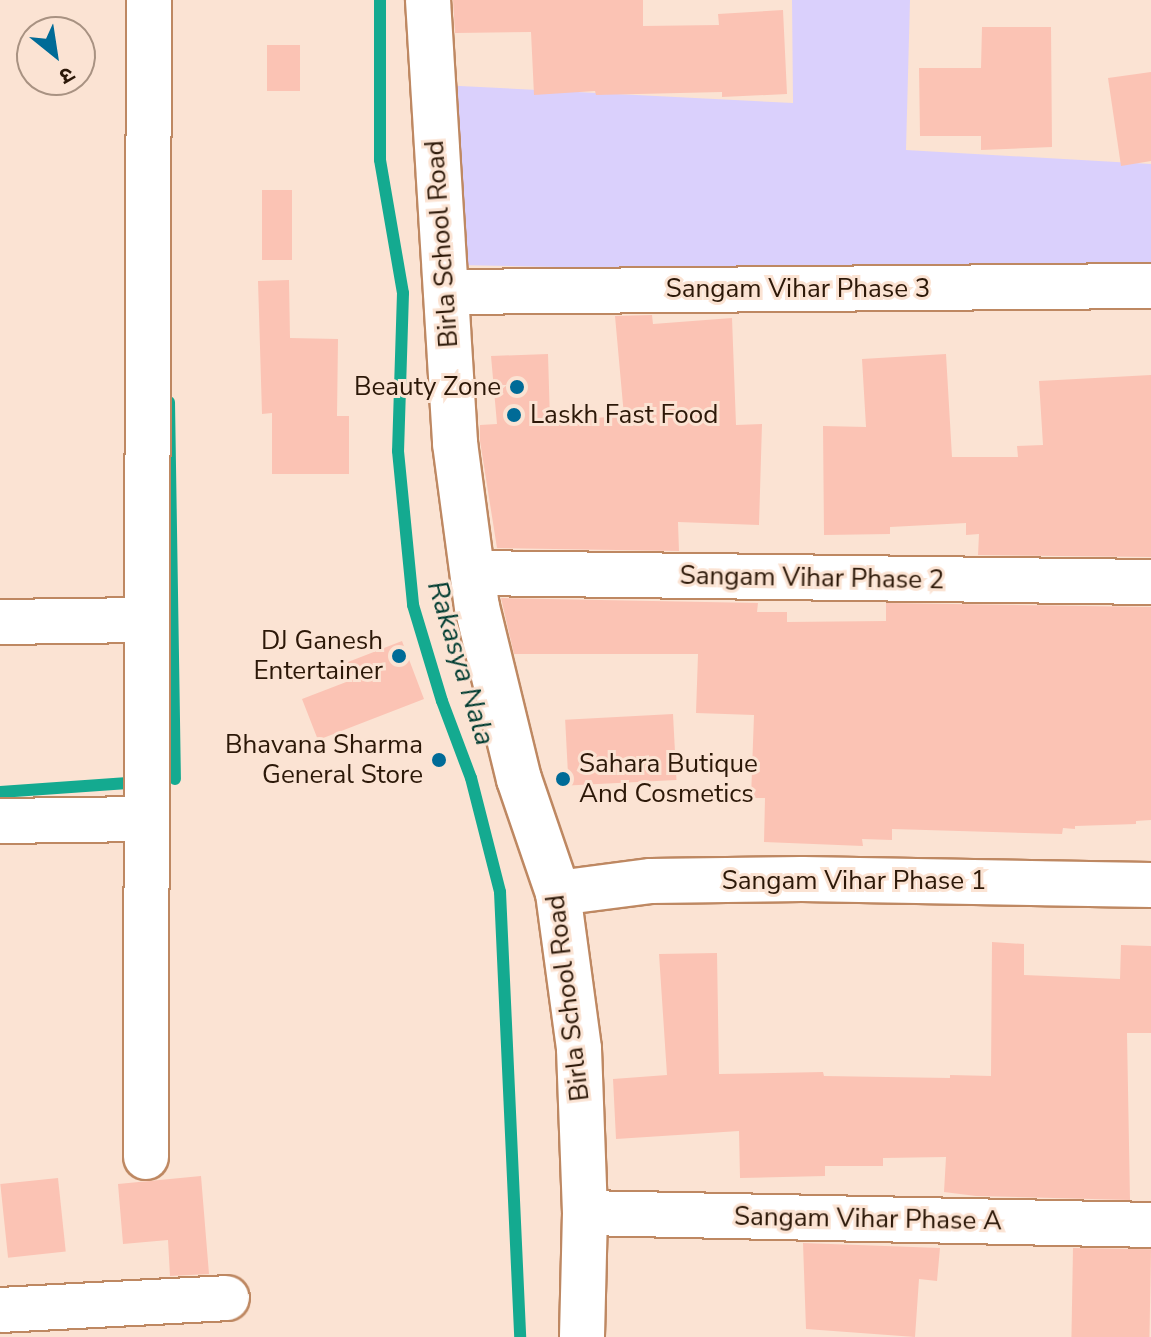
<!DOCTYPE html>
<html>
<head>
<meta charset="utf-8">
<style>
  body { margin:0 }
  #map { position:relative; width:1151px; height:1337px; overflow:hidden; background:#fbe3d3; font-family:"Nunito Sans","Noto Sans Devanagari",sans-serif }
  div>[style] { position:absolute }
  .green>* { inset:0; background:#dad0fc }
  .stream>* { height:12px; margin:-6px; padding:0 6px; transform-origin:6px; border-radius:6px; background:#14aa90 }
  .building>* { inset:0; background:#fbc3b4; transform-origin:0 0 }
  .roads { filter:drop-shadow(2px 0 #be8862) drop-shadow(-2px 0 #be8862) drop-shadow(0 2px #be8862) drop-shadow(0 -2px #be8862) }
  .minor>* { height:44px; margin:-22px; padding:0 22px; transform-origin:22px; border-radius:22px; background:#fff }
  .dots>* { width:22px; height:22px; translate:-50% -50%; box-sizing:border-box; border:4px solid #fbe3d3; border-radius:50% }
  span { translate:-50% -50%; white-space:nowrap; text-align:center; line-height:1.15; -webkit-text-stroke:6px #fbe3d3; paint-order:stroke }
  .street-label { font-size:26px; color:#2c1808 }
  .poi-label { font-size:26px; color:#2c1808 }
  .right { translate:-100% -50%; text-align:right }
  .left { translate:0 -50%; text-align:left }
  .water-label { font-size:28px; color:#003c31; font-style:italic }
  .north { position:absolute; left:16px; top:16px; width:80px; height:80px; box-sizing:border-box; background:#fbe3d3; border:2px solid #a89282; border-radius:50%; rotate:150deg; font-size:22px; font-weight:700; line-height:32px; text-align:center; color:#2c1808 }
  .north::after { content:''; display:block; margin:auto; width:28px; height:36px; background:#006b97; clip-path:polygon(50% 0,100% 100%,50% 72%,0 100%) }
</style>
</head>
<body>
<div id="map">
  <div class="green">
    <i style="clip-path:polygon(792px 0,910px 0,906px 150px,1151px 164px,1151px 279px,457px 265px,440px 85px,793px 103px)"></i>
  </div>
  <div class="stream">
    <i style="left:380px;top:0;width:160px;rotate:90deg"></i>
    <i style="left:380px;top:160px;width:135px;rotate:80.2deg"></i>
    <i style="left:403px;top:293px;width:158px;rotate:91.8deg"></i>
    <i style="left:398px;top:451px;width:155px;rotate:84.4deg"></i>
    <i style="left:413px;top:605px;width:100px;rotate:73.2deg"></i>
    <i style="left:442px;top:701px;width:82px;rotate:69.4deg"></i>
    <i style="left:471px;top:778px;width:118px;rotate:75.7deg"></i>
    <i style="left:500px;top:892px;width:445px;rotate:87.4deg"></i>
    <i style="left:169px;top:402px;width:377px;rotate:89.1deg"></i>
    <i style="left:0;top:792px;width:128px;rotate:-4deg"></i>
  </div>
  <div class="building">
    <i style="clip-path:polygon(453px 0,643px 0,643px 26px,719px 25px,718px 14px,783px 10px,787px 94px,722px 97px,722px 92px,596px 95px,595px 91px,534px 95px,531px 32px,455px 33px)"></i>
    <i style="clip-path:polygon(982px 27px,1051px 27px,1052px 147px,981px 150px,981px 136px,920px 136px,919px 68px,981px 68px)"></i>
    <i style="left:300px;top:45px;width:46px;height:33px;rotate:90deg"></i>
    <i style="clip-path:polygon(1151px 72px,1151px 161px,1121px 166px,1108px 78px)"></i>
    <i style="left:262px;top:190px;width:30px;height:70px"></i>
    <i style="clip-path:polygon(289px 280px,290px 338px,338px 339px,337px 416px,349px 416px,349px 474px,272px 474px,272px 413px,262px 414px,258px 281px)"></i>
    <i style="clip-path:polygon(652px 315px,653px 324px,732px 318px,736px 425px,762px 424px,759px 525px,678px 522px,679px 551px,497px 548px,480px 441px,480px 425px,497px 424px,491px 356px,548px 354px,550px 421px,624px 416px,615px 316px)"></i>
    <i style="clip-path:polygon(946px 354px,952px 457px,1018px 457px,1017px 446px,1043px 445px,1039px 381px,1151px 375px,1151px 557px,978px 555px,979px 534px,966px 535px,966px 523px,890px 527px,890px 534px,824px 535px,823px 426px,866px 427px,862px 359px)"></i>
    <i style="clip-path:polygon(501px 598px,758px 603px,757px 612px,787px 612px,787px 622px,886px 621px,886px 603px,1151px 607px,1151px 820px,1136px 821px,1136px 824px,1075px 826px,1075px 829px,1063px 828px,1062px 834px,892px 829px,892px 840px,862px 839px,863px 846px,764px 842px,765px 798px,751px 798px,754px 715px,696px 713px,698px 654px,514px 654px)"></i>
    <i style="clip-path:polygon(402px 641px,424px 699px,318px 740px,302px 699px,354px 679px,348px 662px)"></i>
    <i style="left:673px;top:714px;width:66px;height:108px;rotate:87deg"></i>
    <i style="clip-path:polygon(992px 942px,1024px 944px,1024px 975px,1120px 979px,1121px 945px,1151px 946px,1151px 1033px,1127px 1033px,1130px 1200px,976px 1196px,944px 1192px,946px 1157px,883px 1158px,883px 1166px,825px 1166px,825px 1176px,740px 1178px,739px 1131px,616px 1139px,613px 1079px,667px 1075px,659px 954px,717px 953px,719px 1074px,823px 1072px,824px 1076px,950px 1078px,950px 1075px,991px 1076px)"></i>
    <i style="clip-path:polygon(201px 1176px,209px 1274px,170px 1276px,168px 1240px,123px 1244px,118px 1184px)"></i>
    <i style="left:58px;top:1178px;width:74px;height:58px;rotate:84deg"></i>
    <i style="clip-path:polygon(803px 1243px,940px 1248px,937px 1281px,919px 1279px,915px 1337px,806px 1329px)"></i>
    <i style="left:1073px;top:1248px;width:78px;height:89px;rotate:1deg"></i>
  </div>
  <div class="roads">
    <div class="minor">
      <i style="left:428px;top:0;width:444px;rotate:86.5deg"></i>
      <i style="left:455px;top:443px;width:165px;rotate:82.4deg"></i>
      <i style="left:477px;top:607px;width:177px;rotate:76.3deg"></i>
      <i style="left:519px;top:779px;width:120px;rotate:71.1deg"></i>
      <i style="left:558px;top:893px;width:157px;rotate:82.3deg"></i>
      <i style="left:579px;top:1049px;width:164px;rotate:87.9deg"></i>
      <i style="left:585px;top:1213px;width:124px;rotate:91.4deg"></i>
      <i style="left:446px;top:292px;width:705px;rotate:-0.49deg"></i>
      <i style="left:473px;top:573px;width:678px;rotate:0.76deg"></i>
      <i style="left:0;top:622px;width:147px;rotate:-0.8deg"></i>
      <i style="left:147px;top:620px;width:620px;rotate:-89.82deg"></i>
      <i style="left:0;top:821px;width:146px;rotate:-0.8deg"></i>
      <i style="left:558px;top:893px;width:94px;rotate:-7.4deg"></i>
      <i style="left:651px;top:881px;width:151px;rotate:-0.8deg"></i>
      <i style="left:802px;top:879px;width:349px;rotate:1deg"></i>
      <i style="left:146px;top:1157px;width:537px;rotate:-89.89deg"></i>
      <i style="left:585px;top:1213px;width:566px;rotate:1.21deg"></i>
      <i style="left:0;top:1310px;width:227px;rotate:-3deg"></i>
    </div>
  </div>
  <div class="dots">
    <i style="left:517px;top:387px;background:#006b97"></i>
    <i style="left:514px;top:415px;background:#006b97"></i>
    <i style="left:399px;top:656px;background:#006b97"></i>
    <i style="left:439px;top:760px;background:#006b97"></i>
    <i style="left:563px;top:779px;background:#006b97"></i>
  </div>
  <div class="street-label">
    <span style="left:442px;top:244px;rotate:-94deg">Birla School Road</span>
    <span style="left:798px;top:289px">Sangam Vihar Phase 3</span>
    <span style="left:812px;top:578px;rotate:1deg">Sangam Vihar Phase 2</span>
    <span style="left:854px;top:881px">Sangam Vihar Phase 1</span>
    <span style="left:568px;top:998px;rotate:-97deg">Birla School Road</span>
    <span style="left:868px;top:1219px;rotate:1deg">Sangam Vihar Phase A</span>
  </div>
  <div class="poi-label">
    <span class="right" style="left:501px;top:387px">Beauty Zone</span>
    <span class="left" style="left:530px;top:415px">Laskh Fast Food</span>
    <span class="right" style="left:383px;top:656px">DJ Ganesh<br>Entertainer</span>
    <span class="right" style="left:423px;top:760px">Bhavana Sharma<br>General Store</span>
    <span class="left" style="left:579px;top:779px">Sahara Butique<br>And Cosmetics</span>
  </div>
  <div class="water-label">
    <span style="left:461px;top:663px;rotate:73deg">Rakasya Nala</span>
  </div>
  <div class="north">उ</div>
</div>
</body>
</html>
